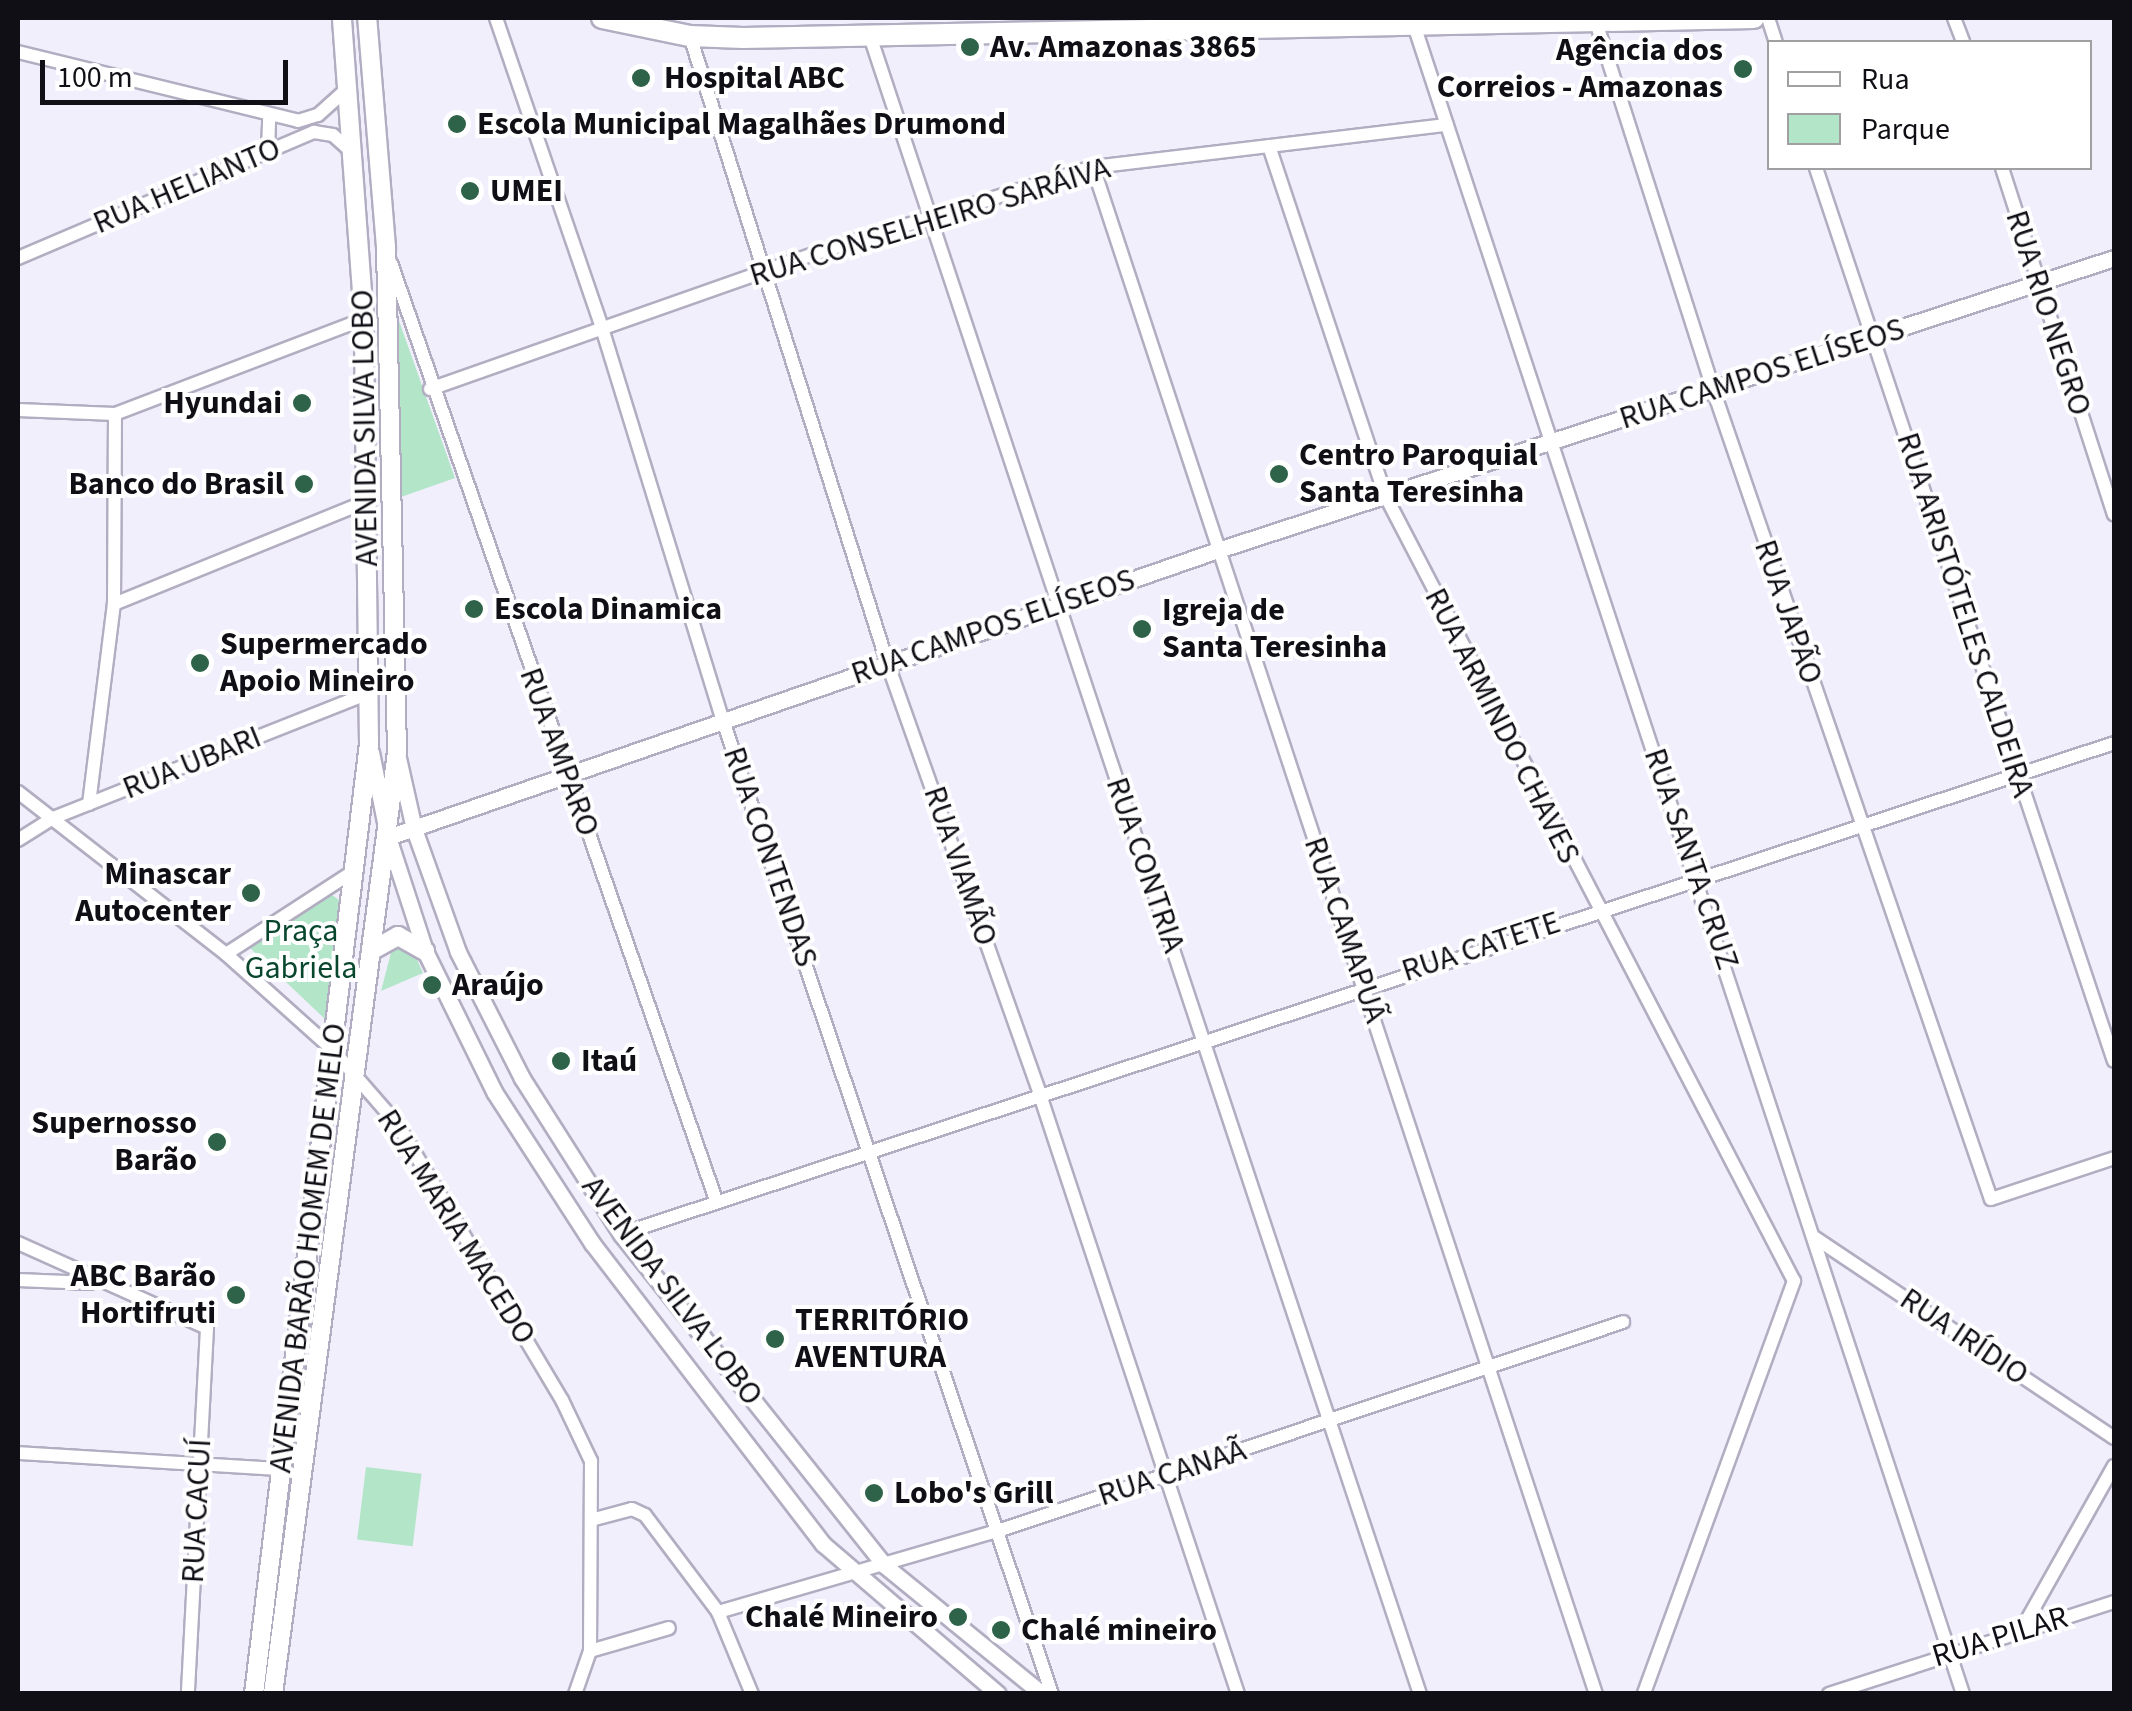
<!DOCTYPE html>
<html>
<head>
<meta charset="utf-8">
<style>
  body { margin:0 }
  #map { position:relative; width:2132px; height:1711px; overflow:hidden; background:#f2effc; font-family:"Source Sans 3",sans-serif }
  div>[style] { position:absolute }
  .green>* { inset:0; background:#b3e5c9; transform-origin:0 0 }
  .roads { filter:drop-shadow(2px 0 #b2adc1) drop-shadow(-2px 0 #b2adc1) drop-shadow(0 2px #b2adc1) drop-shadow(0 -2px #b2adc1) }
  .minor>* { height:12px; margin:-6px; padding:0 6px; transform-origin:6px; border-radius:6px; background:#fff }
  .tertiary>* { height:15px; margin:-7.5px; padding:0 7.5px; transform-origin:7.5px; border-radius:7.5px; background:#fff }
  .secondary>* { height:18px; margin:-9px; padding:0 9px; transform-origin:9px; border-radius:9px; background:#fff }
  .primary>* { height:20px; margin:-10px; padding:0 10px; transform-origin:10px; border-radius:10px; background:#fff }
  .dots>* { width:28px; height:28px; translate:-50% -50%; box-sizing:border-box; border:5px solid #fff; border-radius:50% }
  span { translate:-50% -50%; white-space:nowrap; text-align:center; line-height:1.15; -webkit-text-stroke:8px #fff; paint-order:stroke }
  .poi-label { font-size:32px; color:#110f16; font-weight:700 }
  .left { translate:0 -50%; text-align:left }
  .right { translate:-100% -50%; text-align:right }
  .street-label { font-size:32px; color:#110f16 }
  .park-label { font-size:32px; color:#08472e }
  .frame { position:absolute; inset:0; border:20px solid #110f16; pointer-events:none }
  .legend { position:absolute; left:1767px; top:40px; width:325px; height:130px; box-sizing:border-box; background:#fff; border:2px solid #a09fa2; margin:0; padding:12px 18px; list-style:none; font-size:30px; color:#110f16 }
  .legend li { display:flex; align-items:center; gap:20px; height:50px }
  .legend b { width:50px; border:2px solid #a09fa2 }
  .scale { position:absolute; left:40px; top:60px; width:248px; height:45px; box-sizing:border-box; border:5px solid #110f16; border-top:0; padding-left:12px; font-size:30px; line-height:35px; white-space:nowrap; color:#110f16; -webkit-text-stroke:8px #fff; paint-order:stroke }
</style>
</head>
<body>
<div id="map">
  <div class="green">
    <i style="clip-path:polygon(398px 318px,455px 478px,401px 497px,392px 320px)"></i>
    <i style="clip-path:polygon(328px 892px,339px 900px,326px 1020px,249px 947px)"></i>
    <i style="clip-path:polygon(393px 945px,412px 948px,423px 973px,381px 991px)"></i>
    <i style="left:366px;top:1467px;width:56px;height:73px;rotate:7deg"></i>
  </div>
  <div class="roads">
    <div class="minor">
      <i style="left:496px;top:18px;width:328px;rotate:71.1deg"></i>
      <i style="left:602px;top:328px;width:414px;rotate:72.9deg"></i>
      <i style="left:724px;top:724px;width:1024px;rotate:71.32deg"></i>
      <i style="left:1768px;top:18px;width:25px;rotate:72deg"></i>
      <i style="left:1954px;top:18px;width:26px;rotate:69deg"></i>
      <i style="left:1596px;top:22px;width:388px;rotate:72.3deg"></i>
      <i style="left:1714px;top:392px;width:853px;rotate:71.06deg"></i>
      <i style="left:1991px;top:1199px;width:130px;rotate:-18.4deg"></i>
      <i style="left:1414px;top:25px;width:1757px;rotate:71.79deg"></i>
      <i style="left:690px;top:36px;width:656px;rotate:72.53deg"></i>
      <i style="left:887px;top:662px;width:459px;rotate:70.5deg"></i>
      <i style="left:1040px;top:1095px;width:631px;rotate:71.71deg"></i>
      <i style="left:870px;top:36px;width:1747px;rotate:71.65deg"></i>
      <i style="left:18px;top:52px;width:288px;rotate:13.8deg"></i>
      <i style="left:298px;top:121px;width:21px;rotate:-17deg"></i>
      <i style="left:318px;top:115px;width:40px;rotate:-42deg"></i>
      <i style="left:1269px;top:146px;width:368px;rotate:71.6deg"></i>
      <i style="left:1385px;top:495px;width:886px;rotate:62.51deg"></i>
      <i style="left:1794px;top:1281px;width:439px;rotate:110deg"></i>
      <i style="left:268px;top:152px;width:38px;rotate:-88deg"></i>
      <i style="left:1093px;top:167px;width:1608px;rotate:71.77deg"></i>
      <i style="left:1816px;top:168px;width:941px;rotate:71.55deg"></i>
      <i style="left:2002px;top:168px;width:364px;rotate:72.1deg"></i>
      <i style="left:18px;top:258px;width:322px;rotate:-23.1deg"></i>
      <i style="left:314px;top:132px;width:19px;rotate:9deg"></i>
      <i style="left:333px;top:135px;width:27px;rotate:42deg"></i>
      <i style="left:391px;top:263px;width:992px;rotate:70.87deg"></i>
      <i style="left:430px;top:389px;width:410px;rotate:-19.4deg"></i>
      <i style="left:817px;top:253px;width:289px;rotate:-17.3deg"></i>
      <i style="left:1093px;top:167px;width:356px;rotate:-6.8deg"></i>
      <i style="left:18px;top:410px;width:97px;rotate:2.4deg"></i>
      <i style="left:115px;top:414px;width:267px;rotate:-20.9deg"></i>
      <i style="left:114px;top:604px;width:274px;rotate:-22.1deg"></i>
      <i style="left:18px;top:792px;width:264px;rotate:37.9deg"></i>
      <i style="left:226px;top:954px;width:142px;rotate:41.9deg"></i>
      <i style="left:332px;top:1049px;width:101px;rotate:49deg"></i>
      <i style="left:398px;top:1125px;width:320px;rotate:59.2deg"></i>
      <i style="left:562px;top:1400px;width:68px;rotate:64.6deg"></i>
      <i style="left:591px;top:1461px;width:190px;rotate:90.3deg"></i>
      <i style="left:590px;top:1651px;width:46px;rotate:109.2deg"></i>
      <i style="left:89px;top:804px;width:202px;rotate:-82.9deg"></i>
      <i style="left:114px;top:604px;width:190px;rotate:-89.7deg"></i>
      <i style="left:18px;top:840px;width:41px;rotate:-32.2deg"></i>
      <i style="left:53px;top:818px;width:340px;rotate:-21.6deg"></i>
      <i style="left:226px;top:954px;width:153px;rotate:-33deg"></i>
      <i style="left:621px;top:1234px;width:1572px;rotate:-18.2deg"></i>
      <i style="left:1814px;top:1237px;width:361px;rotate:33.8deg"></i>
      <i style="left:18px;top:1243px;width:207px;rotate:24.2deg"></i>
      <i style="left:207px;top:1328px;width:366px;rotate:93deg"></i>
      <i style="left:18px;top:1280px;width:72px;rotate:2.4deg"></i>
      <i style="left:18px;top:1453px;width:263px;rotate:3.5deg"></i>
      <i style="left:591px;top:1520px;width:42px;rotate:-15deg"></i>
      <i style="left:632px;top:1509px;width:14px;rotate:25deg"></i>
      <i style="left:645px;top:1515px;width:121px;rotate:53deg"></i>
      <i style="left:718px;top:1612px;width:89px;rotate:67.5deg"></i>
      <i style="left:718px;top:1612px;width:295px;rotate:-16.2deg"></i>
      <i style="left:1001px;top:1530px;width:656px;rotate:-18.49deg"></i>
      <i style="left:2022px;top:1629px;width:187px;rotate:-60.6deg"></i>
      <i style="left:590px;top:1651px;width:82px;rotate:-16.2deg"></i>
      <i style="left:1829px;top:1694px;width:299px;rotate:-17.9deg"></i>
    </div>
    <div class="tertiary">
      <i style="left:371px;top:752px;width:87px;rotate:78.7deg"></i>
      <i style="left:388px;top:837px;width:120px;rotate:72deg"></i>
      <i style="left:425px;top:951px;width:158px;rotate:63.8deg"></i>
      <i style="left:495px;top:1093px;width:179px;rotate:57.1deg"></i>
      <i style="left:592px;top:1243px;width:379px;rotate:52.5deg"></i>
      <i style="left:823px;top:1544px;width:230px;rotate:40.6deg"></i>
      <i style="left:398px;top:758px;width:73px;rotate:77.3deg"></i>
      <i style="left:414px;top:829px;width:131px;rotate:70.3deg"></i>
      <i style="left:458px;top:952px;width:141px;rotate:63.1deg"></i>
      <i style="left:522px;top:1078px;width:185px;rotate:57.6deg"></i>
      <i style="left:621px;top:1234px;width:423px;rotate:51.5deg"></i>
      <i style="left:884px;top:1565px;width:204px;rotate:39.2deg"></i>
      <i style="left:388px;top:837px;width:875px;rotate:-19.08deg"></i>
      <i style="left:1215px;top:551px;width:946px;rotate:-18.05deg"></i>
    </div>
    <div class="secondary">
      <i style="left:371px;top:951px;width:31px;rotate:-29deg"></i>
      <i style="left:398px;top:936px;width:31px;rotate:29deg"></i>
      <i style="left:254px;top:1694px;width:958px;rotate:-83.1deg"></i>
      <i style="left:369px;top:743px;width:424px;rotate:-90.7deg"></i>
      <i style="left:364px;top:319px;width:302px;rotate:-94.2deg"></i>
      <i style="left:273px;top:1694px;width:950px;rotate:-82.5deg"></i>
      <i style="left:397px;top:752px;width:505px;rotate:-91.25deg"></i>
      <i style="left:386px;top:247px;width:230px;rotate:-94.7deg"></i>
    </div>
    <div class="primary">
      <i style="left:602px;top:18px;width:90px;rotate:11.6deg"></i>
      <i style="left:690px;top:36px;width:53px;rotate:2.2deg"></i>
      <i style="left:743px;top:38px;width:1011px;rotate:-1.13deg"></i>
    </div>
  </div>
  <div class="dots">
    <i style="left:970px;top:47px;background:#2e6349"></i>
    <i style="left:1743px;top:69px;background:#2e6349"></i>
    <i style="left:641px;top:78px;background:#2e6349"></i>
    <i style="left:457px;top:124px;background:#2e6349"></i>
    <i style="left:470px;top:191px;background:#2e6349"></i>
    <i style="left:302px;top:403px;background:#2e6349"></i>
    <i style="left:1279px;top:474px;background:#2e6349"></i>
    <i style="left:304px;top:484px;background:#2e6349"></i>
    <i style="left:474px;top:609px;background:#2e6349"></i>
    <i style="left:1142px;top:629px;background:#2e6349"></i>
    <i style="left:200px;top:663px;background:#2e6349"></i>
    <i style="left:251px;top:893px;background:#2e6349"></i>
    <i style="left:432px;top:985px;background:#2e6349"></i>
    <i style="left:561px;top:1061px;background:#2e6349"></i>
    <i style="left:217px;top:1142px;background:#2e6349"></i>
    <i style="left:236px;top:1295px;background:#2e6349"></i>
    <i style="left:775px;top:1339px;background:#2e6349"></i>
    <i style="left:874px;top:1493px;background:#2e6349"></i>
    <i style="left:958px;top:1617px;background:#2e6349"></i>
    <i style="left:1001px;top:1630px;background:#2e6349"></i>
  </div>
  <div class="poi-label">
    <span class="left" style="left:990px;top:47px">Av. Amazonas 3865</span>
    <span class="right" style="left:1723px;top:69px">Agência dos<br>Correios - Amazonas</span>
    <span class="left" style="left:664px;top:78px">Hospital ABC</span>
    <span class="left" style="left:477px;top:124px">Escola Municipal Magalhães Drumond</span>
    <span class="left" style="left:490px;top:191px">UMEI</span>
    <span class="right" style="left:282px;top:403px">Hyundai</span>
    <span class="left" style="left:1299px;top:474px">Centro Paroquial<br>Santa Teresinha</span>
    <span class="right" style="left:284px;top:484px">Banco do Brasil</span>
    <span class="left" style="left:494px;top:609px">Escola Dinamica</span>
    <span class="left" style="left:1162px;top:629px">Igreja de<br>Santa Teresinha</span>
    <span class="left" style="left:220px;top:663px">Supermercado<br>Apoio Mineiro</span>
    <span class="right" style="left:231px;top:893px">Minascar<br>Autocenter</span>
    <span class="left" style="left:452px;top:985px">Araújo</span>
    <span class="left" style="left:581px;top:1061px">Itaú</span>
    <span class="right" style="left:197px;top:1142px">Supernosso<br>Barão</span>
    <span class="right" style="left:216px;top:1295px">ABC Barão<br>Hortifruti</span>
    <span class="left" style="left:795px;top:1339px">TERRITÓRIO<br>AVENTURA</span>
    <span class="left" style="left:894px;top:1493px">Lobo's Grill</span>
    <span class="right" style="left:938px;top:1617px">Chalé Mineiro</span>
    <span class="left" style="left:1021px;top:1630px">Chalé mineiro</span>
  </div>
  <div class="street-label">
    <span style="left:187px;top:186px;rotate:-23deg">RUA HELIANTO</span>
    <span style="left:930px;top:222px;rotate:-17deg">RUA CONSELHEIRO SARÁIVA</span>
    <span style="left:2048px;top:313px;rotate:72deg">RUA RIO NEGRO</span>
    <span style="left:1762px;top:374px;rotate:-18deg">RUA CAMPOS ELÍSEOS</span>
    <span style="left:365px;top:428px;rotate:-91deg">AVENIDA SILVA LOBO</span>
    <span style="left:1788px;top:612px;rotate:71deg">RUA JAPÃO</span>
    <span style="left:1965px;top:615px;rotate:72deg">RUA ARISTÓTELES CALDEIRA</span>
    <span style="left:993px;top:627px;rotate:-19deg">RUA CAMPOS ELÍSEOS</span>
    <span style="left:1502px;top:726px;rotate:63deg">RUA ARMINDO CHAVES</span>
    <span style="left:559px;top:752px;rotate:70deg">RUA AMPARO</span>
    <span style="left:192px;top:763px;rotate:-22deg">RUA UBARI</span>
    <span style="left:770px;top:857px;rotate:71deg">RUA CONTENDAS</span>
    <span style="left:1691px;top:859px;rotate:71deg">RUA SANTA CRUZ</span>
    <span style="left:1145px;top:865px;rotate:71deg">RUA CONTRIA</span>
    <span style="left:960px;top:866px;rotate:71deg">RUA VIAMÃO</span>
    <span style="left:1345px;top:930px;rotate:71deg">RUA CAMAPUÃ</span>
    <span style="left:1481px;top:947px;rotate:-18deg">RUA CATETE</span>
    <span style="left:456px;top:1227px;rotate:58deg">RUA MARIA MACEDO</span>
    <span style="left:308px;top:1248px;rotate:-83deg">AVENIDA BARÃO HOMEM DE MELO</span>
    <span style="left:672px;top:1291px;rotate:53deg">AVENIDA SILVA LOBO</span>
    <span style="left:1964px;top:1337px;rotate:34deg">RUA IRÍDIO</span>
    <span style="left:1172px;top:1473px;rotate:-18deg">RUA CANAÃ</span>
    <span style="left:197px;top:1511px;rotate:-87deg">RUA CACUÍ</span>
    <span style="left:2000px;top:1637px;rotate:-17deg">RUA PILAR</span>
  </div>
  <div class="park-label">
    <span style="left:301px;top:950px">Praça<br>Gabriela</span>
  </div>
  <div class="frame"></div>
  <ul class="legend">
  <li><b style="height:12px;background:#fff"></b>Rua</li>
  <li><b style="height:28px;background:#b3e5c9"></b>Parque</li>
  </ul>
  <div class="scale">100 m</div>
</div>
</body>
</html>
